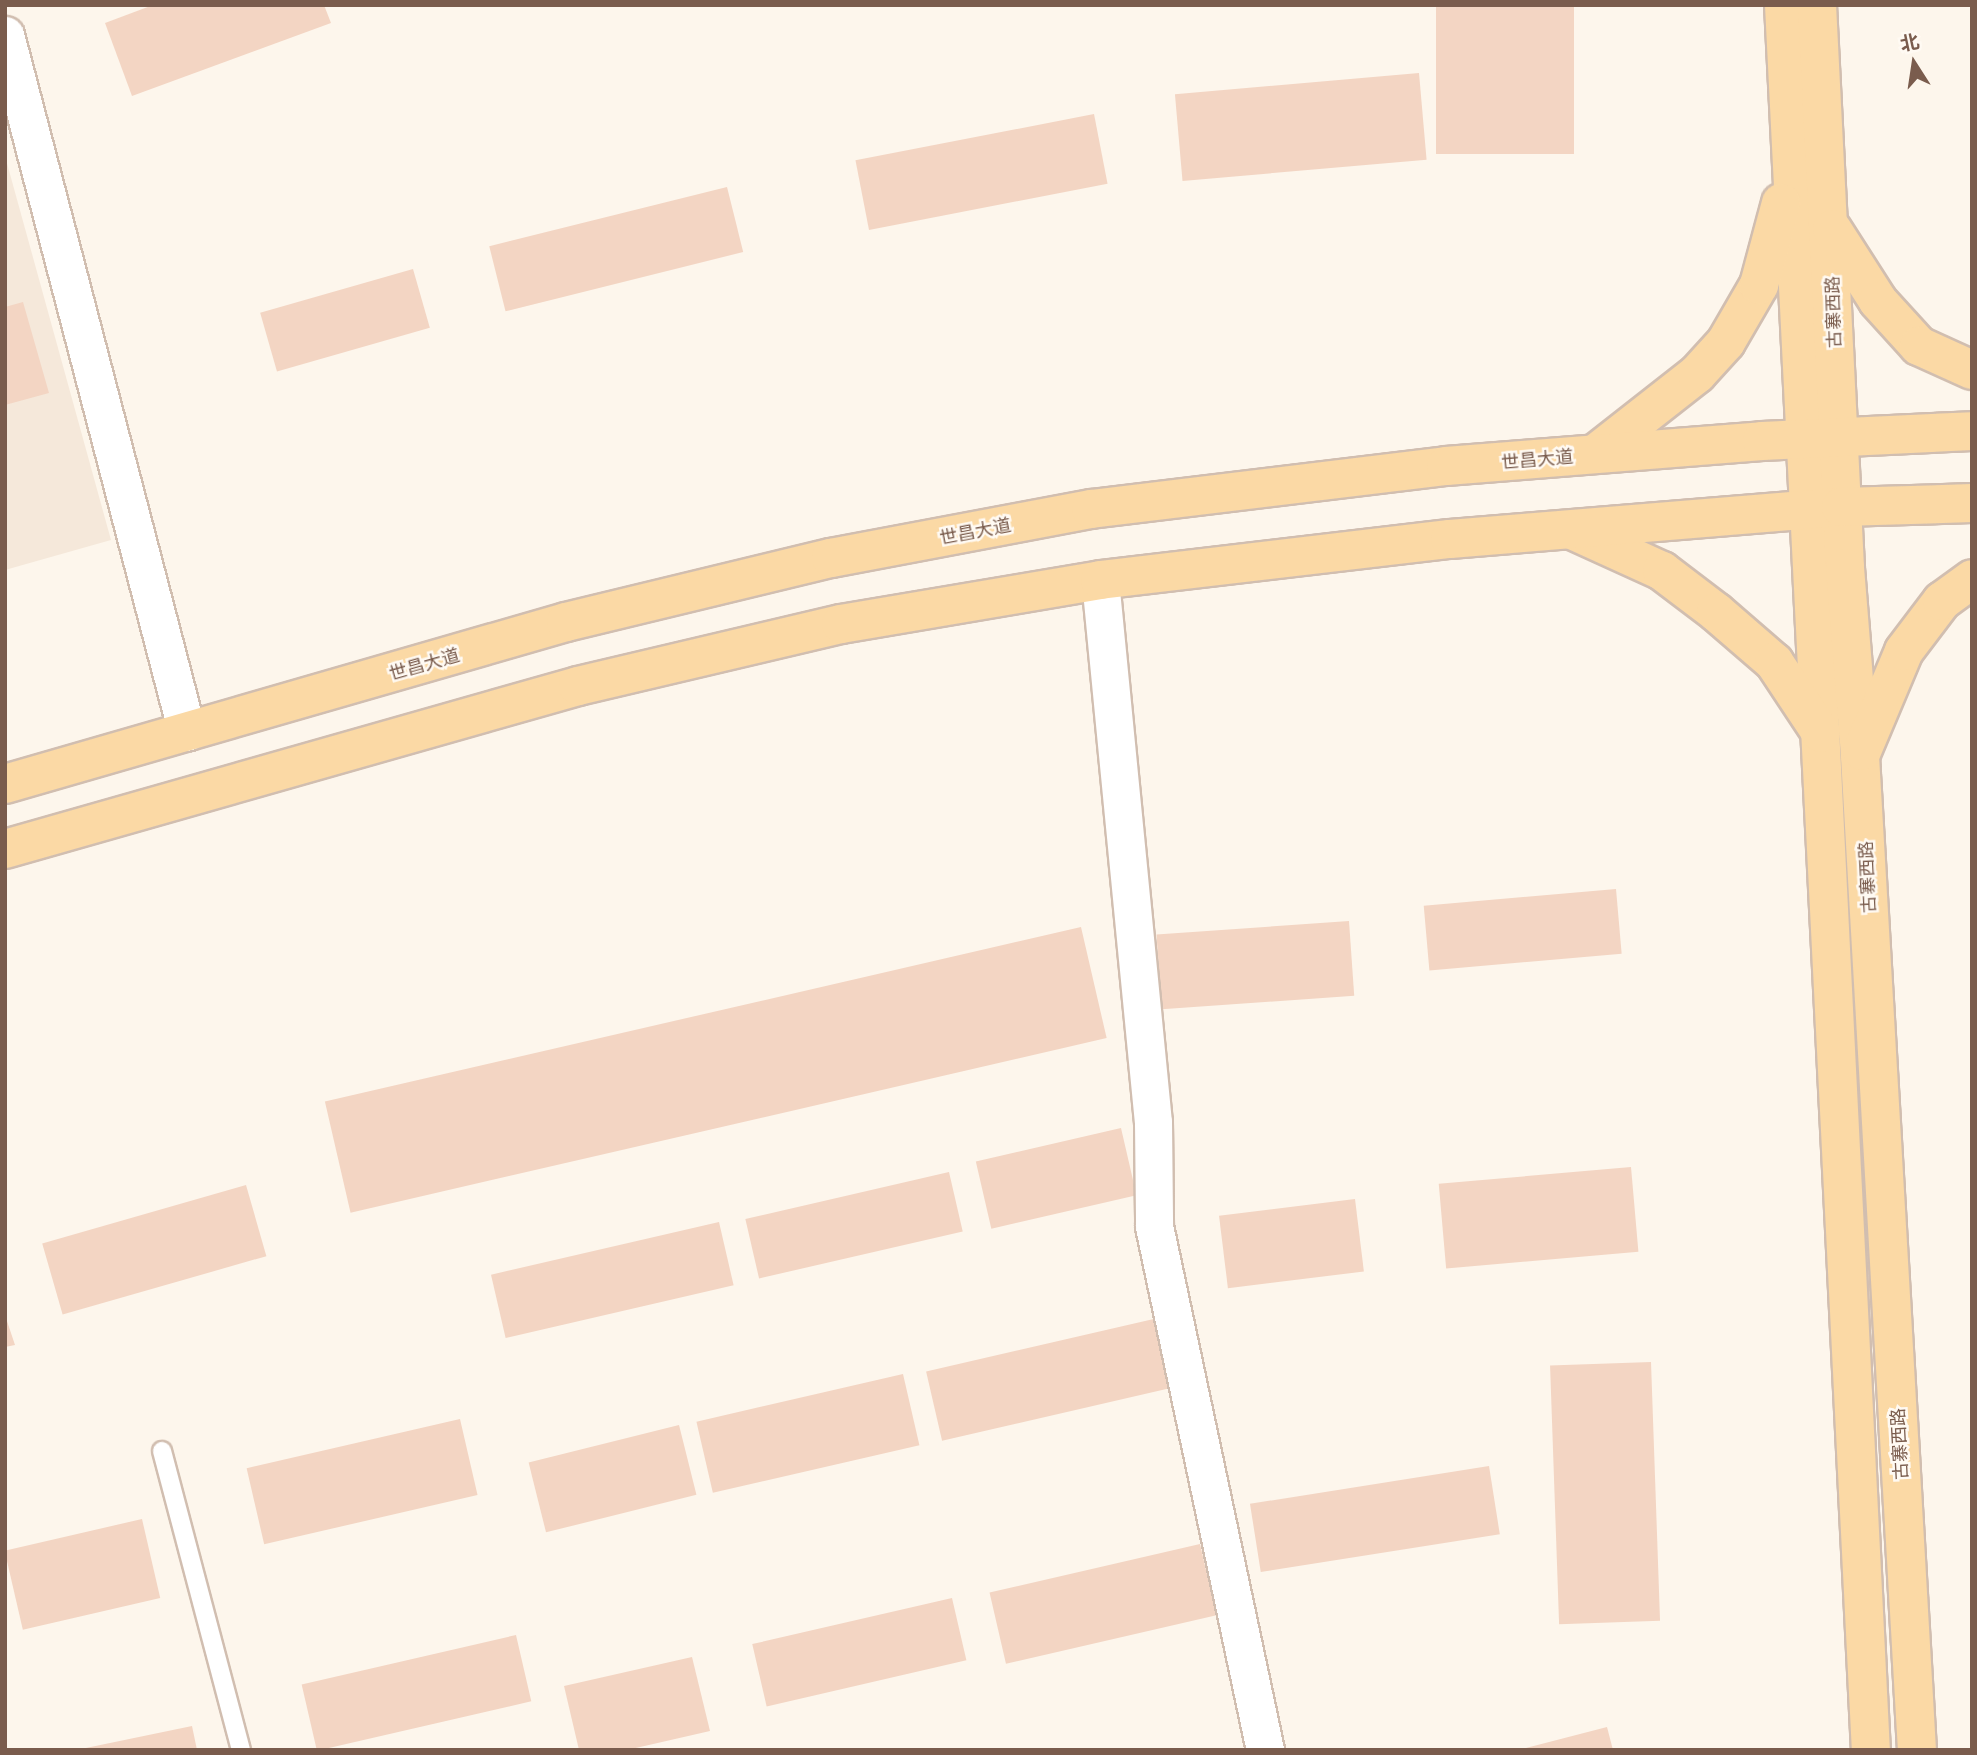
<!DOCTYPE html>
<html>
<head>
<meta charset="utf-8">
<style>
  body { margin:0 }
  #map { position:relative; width:1977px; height:1755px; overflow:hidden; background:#fdf6ec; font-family:"Open Sans","Noto Sans SC",sans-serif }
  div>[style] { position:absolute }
  .residential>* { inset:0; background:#f5e8da }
  .building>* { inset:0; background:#f3d5c3; transform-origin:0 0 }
  .roads { filter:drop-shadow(2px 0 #d1beb0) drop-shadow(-2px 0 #d1beb0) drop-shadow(0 2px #d1beb0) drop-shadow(0 -2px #d1beb0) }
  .lane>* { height:18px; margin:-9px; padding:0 9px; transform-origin:9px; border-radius:9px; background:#fff }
  .street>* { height:37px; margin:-18.5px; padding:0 18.5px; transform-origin:18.5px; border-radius:18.5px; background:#fff }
  .primary>* { height:38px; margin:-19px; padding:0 19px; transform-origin:19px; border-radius:19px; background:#fbd9a5 }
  span { translate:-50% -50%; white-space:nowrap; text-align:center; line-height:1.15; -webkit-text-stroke:5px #fffaf3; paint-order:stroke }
  .street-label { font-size:18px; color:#7a5c4d }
  .frame { position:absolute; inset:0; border:7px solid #7a5c4d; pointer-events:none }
  .north { position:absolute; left:1879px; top:28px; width:70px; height:70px; -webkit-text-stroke:5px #fffaf3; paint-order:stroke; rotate:348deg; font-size:19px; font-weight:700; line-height:28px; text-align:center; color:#7a5c4d }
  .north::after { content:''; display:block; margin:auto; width:24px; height:32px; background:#7a5c4d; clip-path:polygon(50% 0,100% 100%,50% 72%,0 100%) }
</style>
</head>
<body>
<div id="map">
  <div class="residential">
    <i style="clip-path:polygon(5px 156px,111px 540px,5px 570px)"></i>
  </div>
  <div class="building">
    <i style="clip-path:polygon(153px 5px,324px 5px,331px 23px,132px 96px,105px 23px)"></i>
    <i style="left:1436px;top:5px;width:138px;height:149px"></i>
    <i style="left:1419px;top:73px;width:87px;height:245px;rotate:85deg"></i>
    <i style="left:1094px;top:114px;width:71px;height:243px;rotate:79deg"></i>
    <i style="left:727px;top:187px;width:67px;height:245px;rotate:76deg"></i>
    <i style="left:413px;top:269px;width:61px;height:159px;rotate:74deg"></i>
    <i style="clip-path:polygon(23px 302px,49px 393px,5px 405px,5px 307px)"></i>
    <i style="left:1616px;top:889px;width:65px;height:193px;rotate:85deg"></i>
    <i style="left:1349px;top:921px;width:75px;height:193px;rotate:86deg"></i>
    <i style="left:1081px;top:927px;width:114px;height:776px;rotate:77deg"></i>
    <i style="left:1121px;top:1128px;width:69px;height:149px;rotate:77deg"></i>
    <i style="left:1631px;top:1167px;width:85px;height:193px;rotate:85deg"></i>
    <i style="left:949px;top:1172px;width:61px;height:209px;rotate:77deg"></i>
    <i style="left:246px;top:1185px;width:74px;height:212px;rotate:74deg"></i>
    <i style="left:1355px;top:1199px;width:73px;height:137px;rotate:83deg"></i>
    <i style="left:719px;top:1222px;width:65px;height:234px;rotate:77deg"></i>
    <i style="clip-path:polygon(5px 1315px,15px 1345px,5px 1347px)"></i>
    <i style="left:1158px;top:1318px;width:71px;height:238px;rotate:77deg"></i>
    <i style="left:1651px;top:1362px;width:259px;height:101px;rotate:88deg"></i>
    <i style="left:903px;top:1374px;width:73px;height:212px;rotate:77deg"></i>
    <i style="left:460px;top:1419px;width:78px;height:219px;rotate:77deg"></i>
    <i style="left:679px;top:1425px;width:72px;height:155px;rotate:76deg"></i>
    <i style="left:1489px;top:1466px;width:69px;height:242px;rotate:81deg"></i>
    <i style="left:142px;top:1519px;width:81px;height:141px;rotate:77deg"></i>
    <i style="left:1200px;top:1544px;width:73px;height:216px;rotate:77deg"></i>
    <i style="left:952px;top:1598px;width:64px;height:205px;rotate:77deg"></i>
    <i style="left:516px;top:1635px;width:68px;height:220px;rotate:77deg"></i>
    <i style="clip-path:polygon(692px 1657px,710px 1731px,627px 1750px,579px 1750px,564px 1686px)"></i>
    <i style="clip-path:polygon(192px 1726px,197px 1750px,81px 1750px,81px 1749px)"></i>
    <i style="clip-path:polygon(1607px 1727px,1613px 1750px,1522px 1750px,1522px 1749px)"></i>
  </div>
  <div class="roads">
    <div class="lane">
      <i style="left:162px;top:1451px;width:309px;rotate:75.2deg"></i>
    </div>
    <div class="street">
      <i style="left:5px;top:35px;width:720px;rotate:75.37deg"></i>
      <i style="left:1100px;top:580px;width:545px;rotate:84.42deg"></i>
      <i style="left:1153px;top:1122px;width:104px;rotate:89.4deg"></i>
      <i style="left:1154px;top:1226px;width:536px;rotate:78.04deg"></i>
    </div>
    <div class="primary">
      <i style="left:1784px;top:5px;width:1747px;rotate:87.15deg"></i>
      <i style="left:1817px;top:5px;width:564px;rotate:87.15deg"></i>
      <i style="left:1845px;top:568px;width:189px;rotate:85.4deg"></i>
      <i style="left:1860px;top:756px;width:996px;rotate:86.72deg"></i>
      <i style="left:1832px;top:229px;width:85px;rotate:57.4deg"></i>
      <i style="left:1878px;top:301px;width:61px;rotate:47.7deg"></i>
      <i style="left:1919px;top:346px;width:58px;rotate:24.4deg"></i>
      <i style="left:1595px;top:454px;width:130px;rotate:-38.1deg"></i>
      <i style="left:1697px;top:374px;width:43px;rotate:-47.8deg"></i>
      <i style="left:1726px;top:342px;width:66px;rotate:-59.9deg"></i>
      <i style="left:1759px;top:285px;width:85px;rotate:-75deg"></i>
      <i style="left:1572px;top:530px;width:99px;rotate:24.5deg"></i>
      <i style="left:1662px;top:571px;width:68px;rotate:37.2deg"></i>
      <i style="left:1716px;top:612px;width:77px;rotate:40.8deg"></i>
      <i style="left:1774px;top:662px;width:85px;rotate:56.5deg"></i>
      <i style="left:1862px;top:751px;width:108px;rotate:-67.2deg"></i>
      <i style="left:1904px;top:651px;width:63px;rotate:-52.8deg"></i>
      <i style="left:1942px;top:601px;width:37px;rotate:-36deg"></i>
      <i style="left:5px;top:784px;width:584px;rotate:-16.11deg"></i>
      <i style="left:566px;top:622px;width:273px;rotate:-13.6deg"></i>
      <i style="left:831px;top:558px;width:265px;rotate:-10.7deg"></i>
      <i style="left:1091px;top:509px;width:358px;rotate:-6.9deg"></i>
      <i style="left:1446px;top:466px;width:317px;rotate:-4.5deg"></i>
      <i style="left:1762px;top:441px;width:210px;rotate:-2.7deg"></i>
      <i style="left:5px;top:849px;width:596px;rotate:-15.88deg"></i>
      <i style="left:578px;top:686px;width:270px;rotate:-13.3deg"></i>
      <i style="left:841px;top:624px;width:263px;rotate:-9.6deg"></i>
      <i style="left:1100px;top:580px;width:352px;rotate:-6.7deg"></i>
      <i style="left:1450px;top:539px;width:392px;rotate:-4.7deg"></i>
      <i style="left:1841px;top:507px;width:131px;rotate:-1.7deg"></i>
    </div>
  </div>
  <div class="street-label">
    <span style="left:1833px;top:312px;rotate:-92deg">古寨西路</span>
    <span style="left:1537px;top:459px;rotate:-5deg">世昌大道</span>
    <span style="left:975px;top:531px;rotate:-11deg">世昌大道</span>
    <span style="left:424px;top:664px;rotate:-16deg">世昌大道</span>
    <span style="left:1867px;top:877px;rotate:-93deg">古寨西路</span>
    <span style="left:1899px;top:1444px;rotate:-93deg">古寨西路</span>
  </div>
  <div class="frame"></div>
  <div class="north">北</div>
</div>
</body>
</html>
